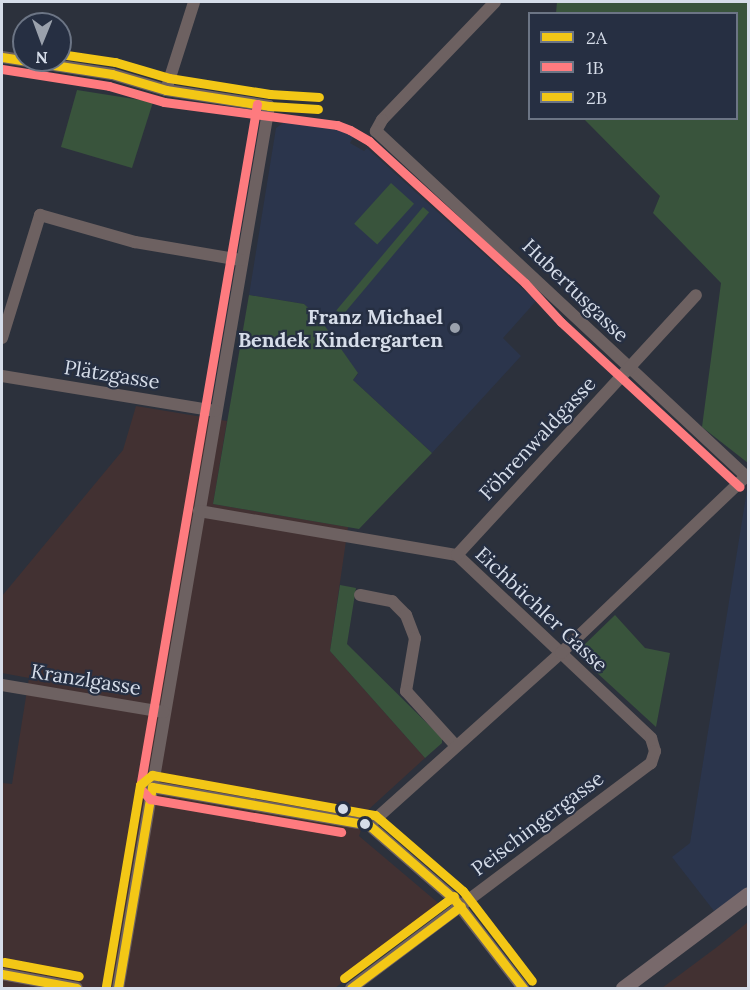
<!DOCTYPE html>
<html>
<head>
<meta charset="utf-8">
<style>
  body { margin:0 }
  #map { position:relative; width:750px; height:990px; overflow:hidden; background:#2c313c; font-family:Lora,serif }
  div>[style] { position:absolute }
  .built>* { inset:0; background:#2b354c }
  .industrial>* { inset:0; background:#423132 }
  .green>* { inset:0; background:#39543c; transform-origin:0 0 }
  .minor>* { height:12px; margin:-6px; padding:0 6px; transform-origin:6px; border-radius:6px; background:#6d6161 }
  .major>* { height:15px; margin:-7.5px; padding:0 7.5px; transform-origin:7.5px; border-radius:7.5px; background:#78696b }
  .bus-1>* { height:9px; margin:-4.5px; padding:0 4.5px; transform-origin:4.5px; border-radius:4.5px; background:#f3c716 }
  .bus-2>* { height:9px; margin:-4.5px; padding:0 4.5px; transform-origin:4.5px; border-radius:4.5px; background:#fe7b7f }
  .bus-3>* { height:9px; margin:-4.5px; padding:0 4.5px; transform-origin:4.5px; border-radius:4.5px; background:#f3c716 }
  .dots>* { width:16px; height:16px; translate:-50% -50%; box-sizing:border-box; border:3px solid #262f42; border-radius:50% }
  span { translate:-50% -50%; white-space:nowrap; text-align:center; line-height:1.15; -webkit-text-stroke:4.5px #262f42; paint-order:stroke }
  .street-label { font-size:20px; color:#d6dde9 }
  .poi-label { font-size:20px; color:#d6dde9; font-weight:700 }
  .right { translate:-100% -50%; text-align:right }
  .frame { position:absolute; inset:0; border:3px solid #d6dde9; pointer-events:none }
  .legend { position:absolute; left:528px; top:12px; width:210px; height:108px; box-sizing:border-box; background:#262f42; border:2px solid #6c7585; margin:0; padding:8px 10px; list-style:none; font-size:18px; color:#d6dde9 }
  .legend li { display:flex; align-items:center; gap:12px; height:30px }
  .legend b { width:30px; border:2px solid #6c7585 }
  .north { position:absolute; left:12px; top:12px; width:60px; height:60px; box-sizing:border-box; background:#262f42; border:2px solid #6c7585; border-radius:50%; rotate:181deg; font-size:16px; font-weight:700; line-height:24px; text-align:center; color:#d6dde9 }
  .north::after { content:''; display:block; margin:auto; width:21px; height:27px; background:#9aa1ac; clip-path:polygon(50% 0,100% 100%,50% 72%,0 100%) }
</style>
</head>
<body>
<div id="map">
  <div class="built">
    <i style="clip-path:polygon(286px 121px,334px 128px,354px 136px,350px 143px,364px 151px,367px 148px,536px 301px,503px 338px,521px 356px,432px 453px,353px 380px,358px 374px,320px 319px,304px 304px,249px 295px,276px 128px)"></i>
    <i style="clip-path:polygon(748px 484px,748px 888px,714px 911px,672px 857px,690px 843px)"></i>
  </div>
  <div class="industrial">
    <i style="clip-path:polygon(136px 406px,227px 421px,213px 504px,348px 527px,330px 651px,425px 758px,368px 810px,359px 836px,443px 907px,335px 988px,2px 988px,2px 783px,12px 784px,29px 678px,2px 673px,2px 596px,123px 450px)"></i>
    <i style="clip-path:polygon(748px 922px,748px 988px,662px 988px,717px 947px)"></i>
  </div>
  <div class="green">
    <i style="clip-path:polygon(557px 2px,748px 2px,748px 463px,702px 427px,721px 283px,653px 213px,660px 196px,584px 119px,736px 118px,736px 14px,556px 13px)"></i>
    <i style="clip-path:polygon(77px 90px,153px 102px,132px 168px,61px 147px)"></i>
    <i style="left:391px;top:183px;width:31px;height:55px;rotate:42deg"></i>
    <i style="left:423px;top:207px;width:8px;height:135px;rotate:40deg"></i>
    <i style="clip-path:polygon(249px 295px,304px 304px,320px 319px,358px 373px,353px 380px,432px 453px,359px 529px,213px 504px)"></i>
    <i style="clip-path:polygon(340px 585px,356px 588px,347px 644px,442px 738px,442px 743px,425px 758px,330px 651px)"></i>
    <i style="clip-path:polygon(615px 615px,645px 648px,670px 653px,656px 727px,583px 660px,582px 647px)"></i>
  </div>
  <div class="minor">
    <i style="left:495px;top:2px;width:163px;rotate:133.8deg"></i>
    <i style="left:382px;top:120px;width:13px;rotate:119deg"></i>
    <i style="left:376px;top:131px;width:509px;rotate:43.01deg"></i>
    <i style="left:2px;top:57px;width:111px;rotate:8.8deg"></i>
    <i style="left:112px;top:74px;width:56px;rotate:16.5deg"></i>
    <i style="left:166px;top:90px;width:104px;rotate:8.8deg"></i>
    <i style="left:269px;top:106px;width:895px;rotate:99.71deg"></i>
    <i style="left:166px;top:90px;width:92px;rotate:-72.3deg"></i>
    <i style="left:2px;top:338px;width:129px;rotate:-72.8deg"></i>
    <i style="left:40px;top:215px;width:99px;rotate:15.9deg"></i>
    <i style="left:135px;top:242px;width:107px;rotate:9.7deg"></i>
    <i style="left:2px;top:376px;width:216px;rotate:9.3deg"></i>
    <i style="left:199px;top:511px;width:262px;rotate:9.7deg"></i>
    <i style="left:457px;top:555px;width:267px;rotate:43.3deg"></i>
    <i style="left:651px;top:738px;width:14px;rotate:73deg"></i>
    <i style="left:655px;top:751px;width:13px;rotate:108deg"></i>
    <i style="left:651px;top:763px;width:375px;rotate:143.1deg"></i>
    <i style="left:457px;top:555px;width:353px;rotate:-47.4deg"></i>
    <i style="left:360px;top:595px;width:33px;rotate:11deg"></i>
    <i style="left:392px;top:601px;width:20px;rotate:45deg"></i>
    <i style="left:406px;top:615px;width:25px;rotate:69deg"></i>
    <i style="left:415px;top:638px;width:54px;rotate:99.6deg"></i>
    <i style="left:406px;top:691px;width:74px;rotate:47.7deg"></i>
    <i style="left:2px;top:685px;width:164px;rotate:9.5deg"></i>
    <i style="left:152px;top:787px;width:220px;rotate:9.9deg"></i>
    <i style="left:369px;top:825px;width:113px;rotate:41deg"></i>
    <i style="left:454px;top:899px;width:113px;rotate:52.2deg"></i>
    <i style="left:369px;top:825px;width:258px;rotate:-41.9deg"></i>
    <i style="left:561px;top:653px;width:255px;rotate:-43.7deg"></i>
    <i style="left:2px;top:974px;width:76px;rotate:10.6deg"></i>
  </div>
  <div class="major">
    <i style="left:623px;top:988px;width:156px;rotate:-36.9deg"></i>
  </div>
  <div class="bus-1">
    <i style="left:2px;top:57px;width:111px;rotate:8.8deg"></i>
    <i style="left:112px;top:74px;width:56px;rotate:16.5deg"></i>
    <i style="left:166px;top:90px;width:104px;rotate:8.8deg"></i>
    <i style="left:269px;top:106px;width:49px;rotate:3.5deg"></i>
    <i style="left:2px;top:974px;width:76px;rotate:10.6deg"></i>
    <i style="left:118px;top:988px;width:204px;rotate:-80.4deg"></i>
    <i style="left:152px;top:787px;width:220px;rotate:9.9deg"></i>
    <i style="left:369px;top:825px;width:113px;rotate:41deg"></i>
    <i style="left:454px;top:899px;width:113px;rotate:52.2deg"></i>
    <i style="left:351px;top:988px;width:137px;rotate:-36.7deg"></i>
  </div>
  <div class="bus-2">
    <i style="left:2px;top:69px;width:108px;rotate:9deg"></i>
    <i style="left:109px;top:86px;width:57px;rotate:16.2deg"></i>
    <i style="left:164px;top:102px;width:175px;rotate:7.6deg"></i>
    <i style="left:337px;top:125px;width:14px;rotate:21deg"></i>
    <i style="left:350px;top:130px;width:22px;rotate:30deg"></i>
    <i style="left:369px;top:141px;width:211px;rotate:42.3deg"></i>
    <i style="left:525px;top:283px;width:53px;rotate:47.3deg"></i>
    <i style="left:561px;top:322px;width:243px;rotate:42.7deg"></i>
    <i style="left:257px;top:104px;width:694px;rotate:99.71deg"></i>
    <i style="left:140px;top:788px;width:15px;rotate:48deg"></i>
    <i style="left:150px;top:799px;width:194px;rotate:9.8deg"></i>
  </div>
  <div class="bus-3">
    <i style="left:60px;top:54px;width:56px;rotate:8.3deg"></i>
    <i style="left:115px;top:62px;width:56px;rotate:16.5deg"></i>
    <i style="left:169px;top:78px;width:102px;rotate:9deg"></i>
    <i style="left:270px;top:94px;width:49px;rotate:3.5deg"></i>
    <i style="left:4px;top:962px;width:76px;rotate:10.6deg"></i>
    <i style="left:344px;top:978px;width:137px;rotate:-36.7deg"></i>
    <i style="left:106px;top:986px;width:204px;rotate:-80.4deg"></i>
    <i style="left:140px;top:785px;width:16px;rotate:-40deg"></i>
    <i style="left:152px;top:775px;width:227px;rotate:10.2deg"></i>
    <i style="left:375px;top:815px;width:116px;rotate:40.8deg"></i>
    <i style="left:463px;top:891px;width:113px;rotate:52.5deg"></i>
  </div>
  <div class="dots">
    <i style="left:455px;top:328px;background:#9aa1ac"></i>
    <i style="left:343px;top:809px;background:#d6dde9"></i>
    <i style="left:365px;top:824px;background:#d6dde9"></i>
  </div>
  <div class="street-label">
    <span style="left:576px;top:290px;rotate:44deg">Hubertusgasse</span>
    <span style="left:112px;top:374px;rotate:9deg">Plätzgasse</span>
    <span style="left:537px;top:438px;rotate:-47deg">Föhrenwaldgasse</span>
    <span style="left:542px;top:609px;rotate:43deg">Eichbüchler Gasse</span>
    <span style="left:86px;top:679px;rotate:9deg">Kranzlgasse</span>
    <span style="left:537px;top:823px;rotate:-37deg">Peischingergasse</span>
  </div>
  <div class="poi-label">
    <span class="right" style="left:443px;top:328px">Franz Michael<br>Bendek Kindergarten</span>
  </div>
  <div class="frame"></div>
  <ul class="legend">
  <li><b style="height:8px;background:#f3c716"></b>2A</li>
  <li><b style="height:8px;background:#fe7b7f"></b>1B</li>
  <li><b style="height:8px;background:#f3c716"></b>2B</li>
  </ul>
  <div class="north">N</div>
</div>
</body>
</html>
